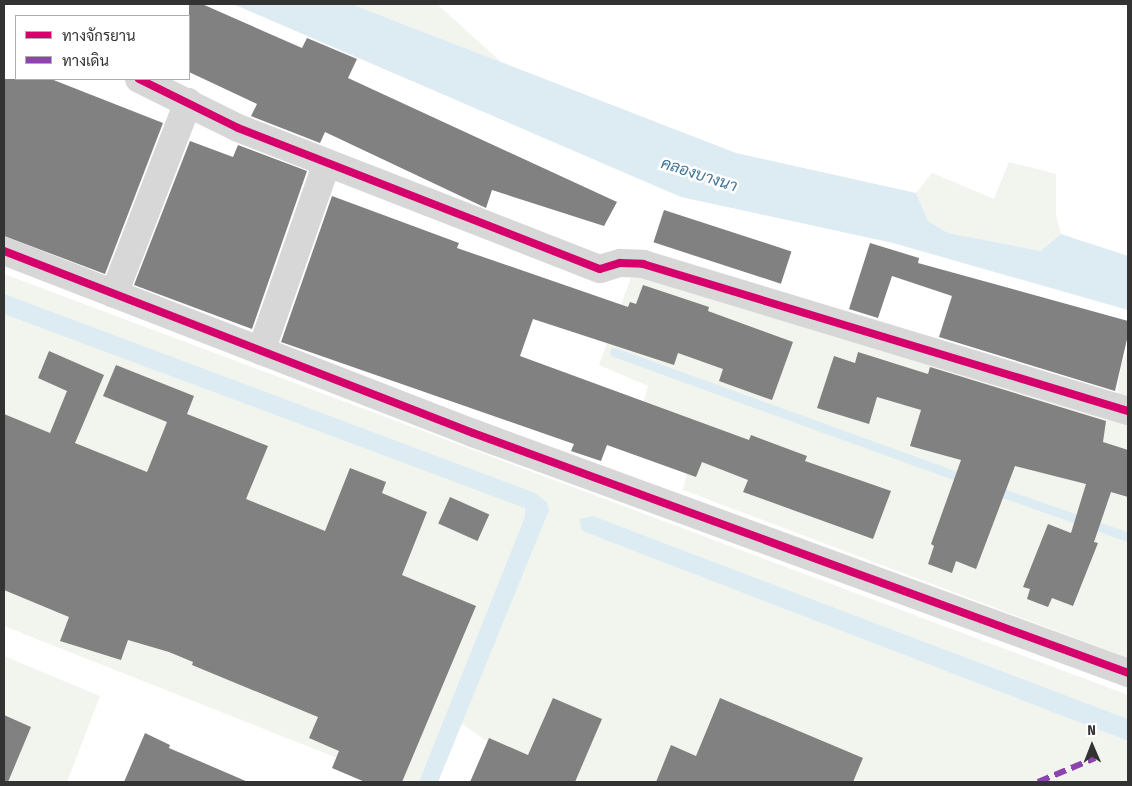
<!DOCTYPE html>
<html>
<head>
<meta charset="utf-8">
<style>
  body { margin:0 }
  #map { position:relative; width:1132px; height:786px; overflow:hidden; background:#fff; font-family:"Fira Sans Condensed",Sarabun,sans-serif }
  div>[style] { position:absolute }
  .green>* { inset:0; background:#f1f5ed }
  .water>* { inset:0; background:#ddebf3 }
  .stream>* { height:9px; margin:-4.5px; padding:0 4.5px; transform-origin:4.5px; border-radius:4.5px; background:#ddebf3 }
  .building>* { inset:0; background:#818181; transform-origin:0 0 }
  .minor>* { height:28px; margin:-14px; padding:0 14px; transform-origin:14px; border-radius:14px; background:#d7d7d7 }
  .quiet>* { height:6px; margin-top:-3px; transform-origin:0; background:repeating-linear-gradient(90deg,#8e44ad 0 12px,transparent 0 18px) }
  .cycleway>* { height:8px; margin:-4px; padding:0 4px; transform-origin:4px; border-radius:4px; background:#d6006c }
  span { translate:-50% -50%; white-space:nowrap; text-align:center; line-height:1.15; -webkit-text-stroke:5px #fff; paint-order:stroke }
  .water-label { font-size:16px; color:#3f7597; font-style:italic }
  .frame { position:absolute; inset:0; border:5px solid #333; pointer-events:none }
  .legend { position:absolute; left:15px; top:15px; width:175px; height:65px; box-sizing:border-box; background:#fff; border:1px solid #adadad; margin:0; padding:6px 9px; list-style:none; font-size:15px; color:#333 }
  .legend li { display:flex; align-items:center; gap:10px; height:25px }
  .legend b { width:25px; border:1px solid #adadad }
  .north { position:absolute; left:1067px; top:721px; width:50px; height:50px; -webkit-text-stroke:4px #fff; paint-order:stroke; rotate:359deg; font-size:14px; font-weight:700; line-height:20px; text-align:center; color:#333 }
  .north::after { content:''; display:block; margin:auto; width:18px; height:22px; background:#333; clip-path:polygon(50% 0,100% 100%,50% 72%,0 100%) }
</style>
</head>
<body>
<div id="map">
  <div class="green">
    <i style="clip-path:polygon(351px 4px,437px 4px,501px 62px)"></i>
    <i style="clip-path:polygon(1009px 162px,1056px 174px,1056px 215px,1061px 234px,1041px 251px,948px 233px,928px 221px,916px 193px,932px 173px,994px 199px)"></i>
    <i style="clip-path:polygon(633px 272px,1128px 424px,1128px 658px,683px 490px,689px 464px,632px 443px,648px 386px,599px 365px)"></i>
    <i style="clip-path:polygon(4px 274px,1128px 695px,1128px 719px,593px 516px,579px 519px,582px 531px,1128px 741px,1128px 782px,547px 782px,462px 724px,421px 782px,398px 782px,4px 626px)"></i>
    <i style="clip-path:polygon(1128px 349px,1128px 400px,1117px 397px,1121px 365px)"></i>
    <i style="clip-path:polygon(4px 656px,100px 696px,67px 782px,4px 782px)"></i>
  </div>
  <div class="water">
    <i style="clip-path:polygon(233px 4px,351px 4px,736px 153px,916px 193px,928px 221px,948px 233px,1041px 251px,1061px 234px,1128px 256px,1128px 310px,893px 243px,681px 197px)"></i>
    <i style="clip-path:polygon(4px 294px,533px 492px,547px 502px,549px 510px,438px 782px,419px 782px,525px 517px,525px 508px,4px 314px)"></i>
    <i style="clip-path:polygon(593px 516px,1128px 719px,1128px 741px,582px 531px,579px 519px)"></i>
  </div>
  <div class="stream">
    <i style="left:614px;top:352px;width:373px;rotate:19.9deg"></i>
    <i style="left:994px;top:490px;width:142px;rotate:19.3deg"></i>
  </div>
  <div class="building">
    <i style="clip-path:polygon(189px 4px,202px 4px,302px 48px,307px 38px,357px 59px,348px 78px,617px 202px,604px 226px,492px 190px,486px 208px,325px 132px,320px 143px,251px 116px,257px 104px,189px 72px)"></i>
    <i style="clip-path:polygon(4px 79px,51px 79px,163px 123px,105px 274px,4px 236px)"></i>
    <i style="clip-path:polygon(190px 141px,233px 157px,238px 145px,307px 171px,252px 329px,134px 285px)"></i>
    <i style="clip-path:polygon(332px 196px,459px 243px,457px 248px,628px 307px,630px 302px,636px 304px,643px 285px,709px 307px,708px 311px,793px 342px,772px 400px,719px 381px,723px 369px,678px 353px,674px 365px,533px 319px,520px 356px,749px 440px,751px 435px,807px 456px,805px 461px,891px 491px,873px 539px,743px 492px,748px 480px,702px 462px,696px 477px,607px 445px,601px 461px,571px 451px,574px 444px,281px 342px)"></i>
    <i style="left:664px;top:210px;width:134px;height:34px;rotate:18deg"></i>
    <i style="clip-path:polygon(870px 243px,919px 258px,918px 263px,1128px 321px,1128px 335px,1115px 391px,939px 337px,952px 296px,892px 276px,878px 318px,849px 309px)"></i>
    <i style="clip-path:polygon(49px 351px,104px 375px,75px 443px,147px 472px,167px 422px,103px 396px,116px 365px,194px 396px,187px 414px,268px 446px,246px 499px,325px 531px,350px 468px,386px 482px,382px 493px,427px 512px,402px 575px,476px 606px,402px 782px,365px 782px,332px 768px,339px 751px,309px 738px,318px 717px,192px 665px,193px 662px,169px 652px,128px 640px,121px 660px,60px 641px,69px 617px,4px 590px,4px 414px,50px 433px,67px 391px,38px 378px)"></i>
    <i style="clip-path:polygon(858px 352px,928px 374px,930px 367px,1106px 421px,1103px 442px,1128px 450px,1128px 497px,1111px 492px,1094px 542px,1098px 543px,1073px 606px,1052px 598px,1048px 607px,1027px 599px,1030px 589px,1023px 587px,1048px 524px,1071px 533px,1086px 484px,1015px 466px,976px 569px,956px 561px,952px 573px,928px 564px,934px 546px,931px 544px,961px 460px,910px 446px,921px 410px,877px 397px,869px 424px,817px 408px,834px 356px,855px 363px)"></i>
    <i style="left:450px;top:497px;width:43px;height:29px;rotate:24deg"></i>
    <i style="clip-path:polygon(553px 698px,602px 719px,575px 782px,470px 782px,489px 738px,528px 755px)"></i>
    <i style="clip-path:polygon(720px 698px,863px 758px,853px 782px,656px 782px,671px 745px,696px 756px)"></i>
    <i style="clip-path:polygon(4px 715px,31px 727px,8px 782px,4px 782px)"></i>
    <i style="clip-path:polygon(145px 733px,170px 745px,169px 748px,248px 782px,124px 782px)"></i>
  </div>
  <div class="minor">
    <i style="left:139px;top:79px;width:110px;rotate:26.3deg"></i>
    <i style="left:238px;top:128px;width:388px;rotate:21.3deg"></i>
    <i style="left:600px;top:269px;width:21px;rotate:-17deg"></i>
    <i style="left:620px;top:263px;width:23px;rotate:2deg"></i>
    <i style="left:643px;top:264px;width:507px;rotate:16.86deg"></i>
    <i style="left:4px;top:251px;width:503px;rotate:21.21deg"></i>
    <i style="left:473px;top:433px;width:698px;rotate:20.12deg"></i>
    <i style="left:114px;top:294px;width:206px;rotate:-68.9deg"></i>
    <i style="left:261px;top:351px;width:199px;rotate:-70.7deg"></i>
  </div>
  <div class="quiet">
    <i style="left:1038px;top:782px;width:62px;rotate:-22.8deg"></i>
  </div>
  <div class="cycleway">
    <i style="left:139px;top:79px;width:110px;rotate:26.3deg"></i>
    <i style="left:238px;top:128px;width:388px;rotate:21.3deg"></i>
    <i style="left:600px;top:269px;width:21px;rotate:-17deg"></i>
    <i style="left:620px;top:263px;width:23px;rotate:2deg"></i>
    <i style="left:643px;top:264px;width:507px;rotate:16.86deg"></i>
    <i style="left:4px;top:251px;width:503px;rotate:21.21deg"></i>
    <i style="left:473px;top:433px;width:698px;rotate:20.12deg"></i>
  </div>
  <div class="water-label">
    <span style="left:699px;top:175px;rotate:18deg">คลองบางนา</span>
  </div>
  <div class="frame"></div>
  <ul class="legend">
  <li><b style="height:6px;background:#d6006c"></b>ทางจักรยาน</li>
  <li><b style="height:6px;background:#8e44ad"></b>ทางเดิน</li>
  </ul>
  <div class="north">N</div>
</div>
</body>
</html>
